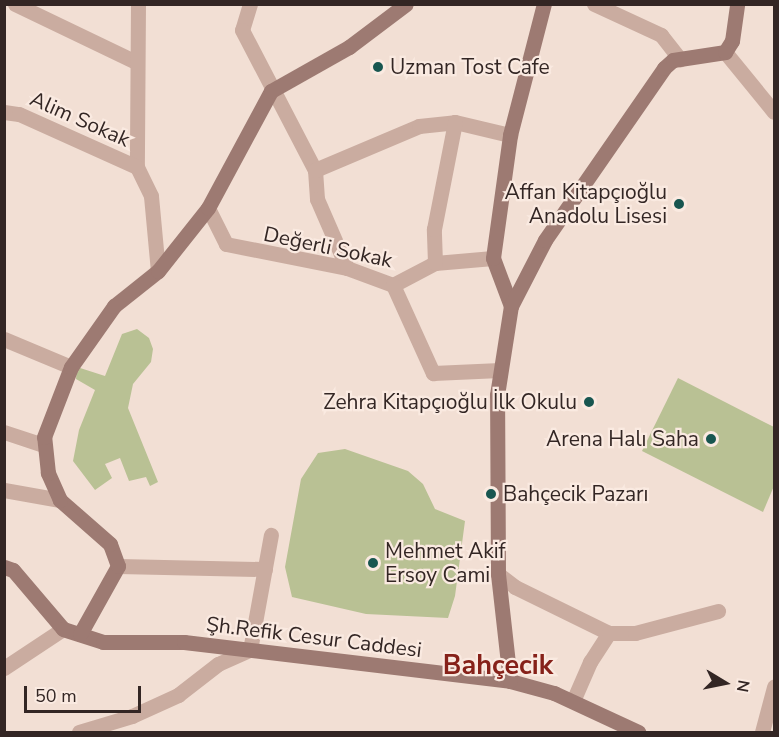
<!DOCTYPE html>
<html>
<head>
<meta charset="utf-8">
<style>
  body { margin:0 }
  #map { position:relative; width:779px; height:737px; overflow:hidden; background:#f2dfd4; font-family:"Nunito Sans",sans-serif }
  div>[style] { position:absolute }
  .green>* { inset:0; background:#b9c194 }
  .street>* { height:15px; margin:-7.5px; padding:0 7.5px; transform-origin:7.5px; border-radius:7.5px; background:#caaca0 }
  .secondary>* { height:15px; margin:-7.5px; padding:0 7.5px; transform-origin:7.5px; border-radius:7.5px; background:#9d7a72 }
  .dots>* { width:16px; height:16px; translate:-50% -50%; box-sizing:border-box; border:3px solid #faeae1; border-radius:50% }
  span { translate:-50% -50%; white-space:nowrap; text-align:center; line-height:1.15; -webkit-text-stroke:4.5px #faeae1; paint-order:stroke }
  .poi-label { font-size:21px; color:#332624 }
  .left { translate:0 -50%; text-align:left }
  .right { translate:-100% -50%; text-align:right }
  .street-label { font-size:21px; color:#332624 }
  .district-label { font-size:27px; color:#862119; font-weight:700 }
  .frame { position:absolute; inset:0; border:6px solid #332624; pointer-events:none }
  .north { position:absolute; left:695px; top:653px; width:60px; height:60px; -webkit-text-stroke:4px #faeae1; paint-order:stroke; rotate:100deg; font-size:16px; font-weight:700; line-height:24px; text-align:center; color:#332624 }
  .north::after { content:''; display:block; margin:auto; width:21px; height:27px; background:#332624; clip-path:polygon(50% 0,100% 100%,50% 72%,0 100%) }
  .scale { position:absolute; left:24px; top:686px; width:117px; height:27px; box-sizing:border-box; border:3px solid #332624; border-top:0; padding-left:8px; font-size:18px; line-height:21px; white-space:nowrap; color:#332624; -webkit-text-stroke:4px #faeae1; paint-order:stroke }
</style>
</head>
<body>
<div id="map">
  <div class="green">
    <i style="clip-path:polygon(137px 329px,149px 338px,153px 349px,151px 362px,133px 384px,128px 408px,158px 482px,150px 486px,146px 477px,129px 481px,120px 458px,105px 464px,112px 478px,95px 490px,73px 461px,79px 430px,95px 390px,76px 379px,77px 367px,105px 376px,122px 334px)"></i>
    <i style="clip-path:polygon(678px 378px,774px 427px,774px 486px,763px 512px,642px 451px)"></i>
    <i style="clip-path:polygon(345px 449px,408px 471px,423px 484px,435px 509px,465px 521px,455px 596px,448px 618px,366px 614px,292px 597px,285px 567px,301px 479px,318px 453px)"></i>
  </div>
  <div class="street">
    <i style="left:15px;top:4px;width:134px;rotate:25.6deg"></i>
    <i style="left:138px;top:4px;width:163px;rotate:90.4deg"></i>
    <i style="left:137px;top:167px;width:32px;rotate:64deg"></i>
    <i style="left:151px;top:196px;width:75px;rotate:84.7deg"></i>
    <i style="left:250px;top:4px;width:27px;rotate:107deg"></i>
    <i style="left:242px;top:30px;width:158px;rotate:62.5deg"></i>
    <i style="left:315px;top:170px;width:29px;rotate:86deg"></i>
    <i style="left:317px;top:199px;width:75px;rotate:66.5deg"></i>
    <i style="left:594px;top:4px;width:74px;rotate:24.8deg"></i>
    <i style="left:661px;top:35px;width:31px;rotate:52deg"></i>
    <i style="left:725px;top:52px;width:77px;rotate:50.8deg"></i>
    <i style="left:4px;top:112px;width:15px;rotate:8deg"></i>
    <i style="left:19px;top:114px;width:129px;rotate:24.2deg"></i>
    <i style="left:315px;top:170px;width:113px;rotate:-22.9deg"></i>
    <i style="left:419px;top:126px;width:36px;rotate:-6deg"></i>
    <i style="left:455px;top:122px;width:57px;rotate:13.3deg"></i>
    <i style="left:208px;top:208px;width:40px;rotate:63.4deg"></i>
    <i style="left:226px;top:244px;width:123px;rotate:11.2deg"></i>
    <i style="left:347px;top:268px;width:49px;rotate:20.3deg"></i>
    <i style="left:393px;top:285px;width:47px;rotate:-27.6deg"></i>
    <i style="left:435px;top:263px;width:58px;rotate:-4.9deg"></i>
    <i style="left:435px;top:263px;width:34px;rotate:-92deg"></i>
    <i style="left:434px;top:229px;width:109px;rotate:-78.9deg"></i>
    <i style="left:393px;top:285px;width:97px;rotate:65.6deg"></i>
    <i style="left:433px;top:373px;width:67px;rotate:-2.6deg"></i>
    <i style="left:4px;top:339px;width:73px;rotate:22.7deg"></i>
    <i style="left:4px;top:432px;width:41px;rotate:18.4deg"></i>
    <i style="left:4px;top:490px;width:57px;rotate:10.1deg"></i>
    <i style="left:118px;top:566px;width:147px;rotate:1.2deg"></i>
    <i style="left:498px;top:574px;width:21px;rotate:37deg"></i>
    <i style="left:515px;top:587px;width:105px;rotate:26.1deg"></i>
    <i style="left:4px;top:668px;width:71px;rotate:-33.5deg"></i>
    <i style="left:573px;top:701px;width:43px;rotate:-66.4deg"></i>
    <i style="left:590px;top:662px;width:35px;rotate:-57deg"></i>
    <i style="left:609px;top:633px;width:26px"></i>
    <i style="left:635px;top:633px;width:86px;rotate:-14.8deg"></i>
    <i style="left:79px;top:732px;width:55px;rotate:-16.8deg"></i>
    <i style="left:132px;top:716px;width:51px;rotate:-24.5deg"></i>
    <i style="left:178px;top:695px;width:51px;rotate:-37.8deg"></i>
    <i style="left:218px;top:664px;width:35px;rotate:-24deg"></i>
    <i style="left:250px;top:650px;width:117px;rotate:-79.7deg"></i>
    <i style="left:762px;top:732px;width:47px;rotate:-75.1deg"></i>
  </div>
  <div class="secondary">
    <i style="left:511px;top:306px;width:51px;rotate:-110.6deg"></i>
    <i style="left:493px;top:258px;width:124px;rotate:-82.1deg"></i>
    <i style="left:510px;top:135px;width:135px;rotate:-75.5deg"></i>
    <i style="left:4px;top:567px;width:9px;rotate:18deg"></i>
    <i style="left:13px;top:570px;width:77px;rotate:49.7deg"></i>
    <i style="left:63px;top:629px;width:42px;rotate:18deg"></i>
    <i style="left:103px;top:642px;width:81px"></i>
    <i style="left:184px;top:642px;width:328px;rotate:6.8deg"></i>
    <i style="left:510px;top:681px;width:46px;rotate:15.3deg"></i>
    <i style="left:554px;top:693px;width:93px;rotate:24.9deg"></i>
    <i style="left:80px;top:634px;width:78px;rotate:-60.8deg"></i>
    <i style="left:118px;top:566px;width:23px;rotate:-110deg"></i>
    <i style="left:110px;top:544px;width:67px;rotate:-138.7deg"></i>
    <i style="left:60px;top:500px;width:30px;rotate:-114deg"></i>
    <i style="left:48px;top:473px;width:36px;rotate:-96deg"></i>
    <i style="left:44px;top:437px;width:75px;rotate:-68.9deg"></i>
    <i style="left:71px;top:367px;width:75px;rotate:-54.8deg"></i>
    <i style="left:114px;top:306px;width:56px;rotate:-38.5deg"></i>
    <i style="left:158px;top:271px;width:80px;rotate:-51.6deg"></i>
    <i style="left:208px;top:208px;width:133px;rotate:-61.7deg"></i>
    <i style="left:271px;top:91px;width:90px;rotate:-29.4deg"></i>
    <i style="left:349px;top:47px;width:71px;rotate:-37deg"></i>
    <i style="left:510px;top:681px;width:108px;rotate:-96.4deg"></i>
    <i style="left:498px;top:574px;width:179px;rotate:-90.3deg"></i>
    <i style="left:497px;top:395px;width:90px;rotate:-81.1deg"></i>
    <i style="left:511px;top:306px;width:74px;rotate:-62.7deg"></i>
    <i style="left:545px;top:240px;width:209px;rotate:-55.3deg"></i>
    <i style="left:664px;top:68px;width:12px;rotate:-42deg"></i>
    <i style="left:673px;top:60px;width:53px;rotate:-8.7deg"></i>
    <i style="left:725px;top:52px;width:13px;rotate:-58deg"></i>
    <i style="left:732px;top:41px;width:37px;rotate:-82deg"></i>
  </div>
  <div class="dots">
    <i style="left:378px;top:67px;background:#185650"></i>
    <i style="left:679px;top:204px;background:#185650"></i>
    <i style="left:589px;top:402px;background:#185650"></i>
    <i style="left:711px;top:439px;background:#185650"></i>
    <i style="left:491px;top:494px;background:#185650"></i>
    <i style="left:373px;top:563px;background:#185650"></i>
  </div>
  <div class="poi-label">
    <span class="left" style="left:390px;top:67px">Uzman Tost Cafe</span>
    <span class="right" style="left:667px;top:204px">Affan Kitapçıoğlu<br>Anadolu Lisesi</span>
    <span class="right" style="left:577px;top:402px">Zehra Kitapçıoğlu İlk Okulu</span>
    <span class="right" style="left:699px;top:439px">Arena Halı Saha</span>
    <span class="left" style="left:503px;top:494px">Bahçecik Pazarı</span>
    <span class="left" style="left:385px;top:563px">Mehmet Akif<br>Ersoy Cami</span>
  </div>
  <div class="street-label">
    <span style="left:80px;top:119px;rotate:24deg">Alim Sokak</span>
    <span style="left:328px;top:247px;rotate:12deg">Değerli Sokak</span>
    <span style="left:314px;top:637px;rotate:7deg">Şh.Refik Cesur Caddesi</span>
  </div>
  <div class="district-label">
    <span style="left:498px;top:666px">Bahçecik</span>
  </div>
  <div class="frame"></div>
  <div class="north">N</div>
  <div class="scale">50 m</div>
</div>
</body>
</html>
